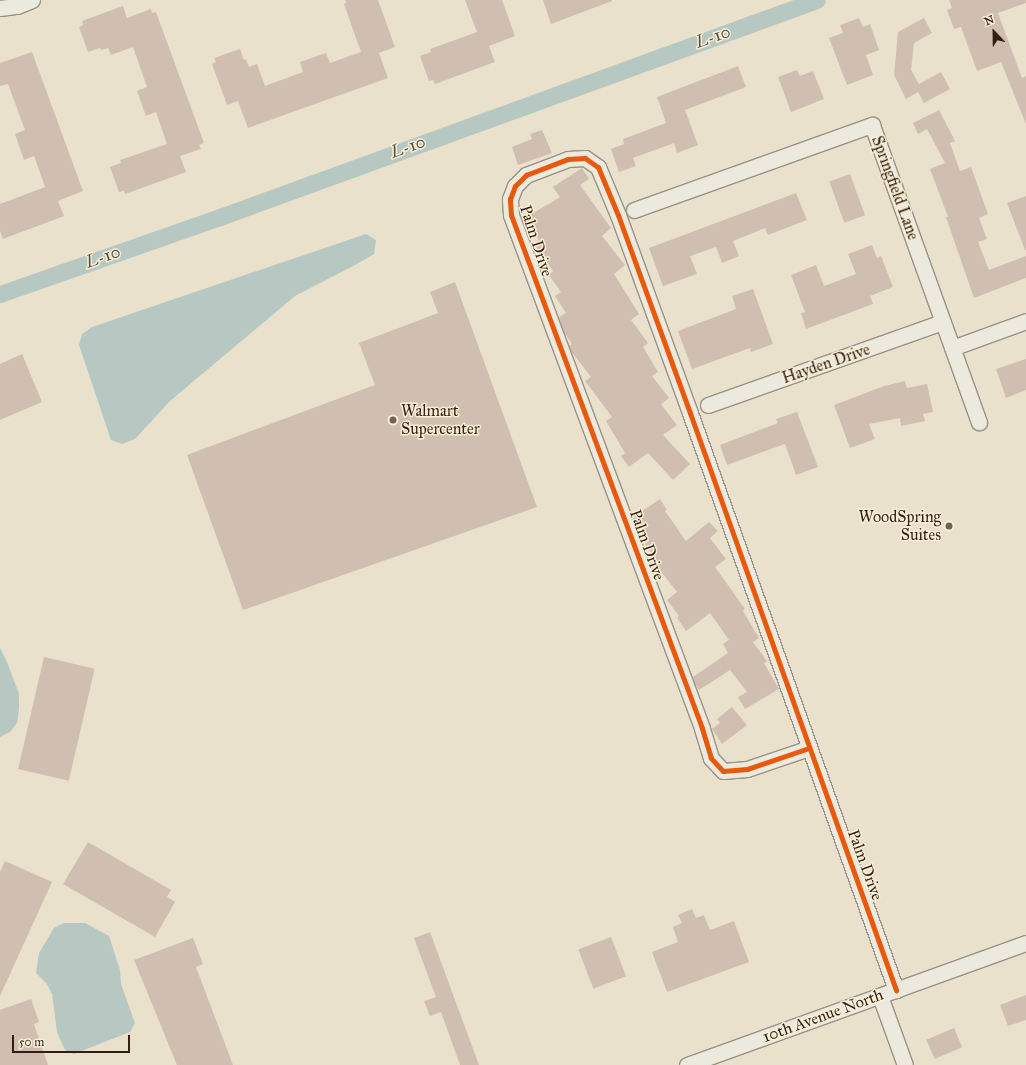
<!DOCTYPE html>
<html>
<head>
<meta charset="utf-8">
<style>
  body { margin:0 }
  #map { position:relative; width:1026px; height:1065px; overflow:hidden; background:#e9e1cc; font-family:"IM FELL Great Primer",serif }
  div>[style] { position:absolute }
  .water>* { inset:0; background:#b7c8c2 }
  .canal>* { height:17px; margin:-8.5px; padding:0 8.5px; transform-origin:8.5px; border-radius:8.5px; background:#b7c8c2 }
  .building>* { inset:0; background:#d0bfb0; transform-origin:0 0 }
  .roads { filter:drop-shadow(1px 0 #999284) drop-shadow(-1px 0 #999284) drop-shadow(0 1px #999284) drop-shadow(0 -1px #999284) }
  .minor>* { height:15px; margin:-7.5px; padding:0 7.5px; transform-origin:7.5px; border-radius:7.5px; background:#ece9de }
  .cycleway>* { height:5px; margin:-2.5px; padding:0 2.5px; transform-origin:2.5px; border-radius:2.5px; background:#e8590c }
  .dots>* { width:11px; height:11px; translate:-50% -50%; box-sizing:border-box; border:2px solid #f8efd6; border-radius:50% }
  span { translate:-50% -50%; white-space:nowrap; text-align:center; line-height:1.15; -webkit-text-stroke:3px #f8efd6; paint-order:stroke }
  .street-label { font-size:16px; color:#331e12 }
  .poi-label { font-size:16px; color:#331e12 }
  .left { translate:0 -50%; text-align:left }
  .right { translate:-100% -50%; text-align:right }
  .water-label { font-size:17px; color:#544e45; font-style:italic }
  .north { position:absolute; left:974px; top:12px; width:40px; height:40px; -webkit-text-stroke:3px #f8efd6; paint-order:stroke; rotate:338deg; font-size:11px; font-weight:700; line-height:16px; text-align:center; color:#331e12 }
  .north::after { content:''; display:block; margin:auto; width:14px; height:18px; background:#331e12; clip-path:polygon(50% 0,100% 100%,50% 72%,0 100%) }
  .scale { position:absolute; left:12px; top:1035px; width:118px; height:18px; box-sizing:border-box; border:2px solid #331e12; border-top:0; padding-left:5px; font-size:12px; line-height:14px; white-space:nowrap; color:#331e12; -webkit-text-stroke:3px #f8efd6; paint-order:stroke }
</style>
</head>
<body>
<div id="map">
  <div class="water">
    <i style="clip-path:polygon(366px 234px,376px 240px,374px 254px,357px 264px,295px 296px,170px 401px,135px 439px,122px 444px,111px 440px,79px 345px,82px 334px,92px 327px)"></i>
    <i style="clip-path:polygon(0 648px,7px 662px,19px 694px,19px 709px,17px 723px,10px 732px,0 737px)"></i>
    <i style="clip-path:polygon(64px 923px,85px 923px,109px 936px,120px 970px,121px 984px,135px 1023px,130px 1032px,74px 1054px,65px 1050px,57px 1032px,52px 994px,47px 984px,36px 973px,39px 953px,54px 928px)"></i>
  </div>
  <div class="canal">
    <i style="left:0;top:294px;width:233px;rotate:-19.3deg"></i>
    <i style="left:220px;top:217px;width:635px;rotate:-19.98deg"></i>
  </div>
  <div class="building">
    <i style="clip-path:polygon(345px 0,378px 0,395px 47px,379px 53px,388px 78px,248px 128px,238px 101px,227px 105px,212px 64px,216px 62px,214px 58px,240px 49px,244px 60px,246px 59px,249px 67px,257px 64px,265px 86px,303px 72px,300px 62px,326px 53px,330px 63px,361px 52px,344px 4px,346px 3px)"></i>
    <i style="clip-path:polygon(465px 0,502px 0,515px 36px,489px 46px,495px 62px,435px 84px,433px 80px,429px 81px,420px 56px,431px 52px,430px 49px,477px 32px)"></i>
    <i style="clip-path:polygon(543px 0,612px 0,612px 1px,551px 24px)"></i>
    <i style="clip-path:polygon(949px 0,1026px 0,1026px 3px,998px 13px,1022px 78px,1026px 76px,1026px 124px,1001px 62px,977px 71px,961px 27px,954px 29px,947px 10px,952px 8px)"></i>
    <i style="clip-path:polygon(123px 6px,127px 18px,151px 9px,152px 13px,156px 12px,204px 143px,199px 145px,201px 149px,180px 156px,186px 172px,125px 194px,124px 191px,119px 192px,110px 167px,121px 163px,120px 160px,167px 144px,156px 112px,146px 116px,137px 91px,147px 87px,133px 47px,111px 55px,108px 48px,101px 50px,100px 48px,88px 52px,79px 27px,83px 25px,82px 21px)"></i>
    <i style="clip-path:polygon(859px 18px,863px 27px,870px 24px,879px 50px,866px 55px,873px 75px,847px 85px,829px 38px,843px 33px,840px 25px)"></i>
    <i style="clip-path:polygon(924px 18px,932px 33px,914px 43px,911px 70px,919px 84px,941px 72px,950px 89px,924px 103px,918px 92px,906px 99px,894px 75px,898px 32px)"></i>
    <i style="clip-path:polygon(32px 52px,83px 191px,58px 201px,64px 216px,3px 239px,0 231px,0 204px,45px 187px,34px 156px,24px 160px,15px 134px,25px 130px,8px 84px,0 86px,0 63px)"></i>
    <i style="clip-path:polygon(738px 66px,746px 87px,685px 110px,698px 145px,677px 153px,674px 143px,633px 158px,636px 166px,619px 172px,611px 149px,624px 144px,623px 139px,666px 123px,657px 97px)"></i>
    <i style="clip-path:polygon(797px 70px,800px 76px,813px 71px,824px 99px,791px 112px,778px 77px)"></i>
    <i style="clip-path:polygon(939px 110px,955px 141px,950px 143px,960px 171px,971px 167px,988px 214px,979px 218px,987px 239px,978px 242px,989px 270px,1026px 256px,1026px 278px,974px 298px,946px 217px,948px 217px,930px 169px,945px 163px,927px 129px,918px 134px,913px 123px)"></i>
    <i style="clip-path:polygon(542px 130px,552px 153px,518px 165px,512px 147px,532px 139px,530px 134px)"></i>
    <i style="clip-path:polygon(582px 168px,589px 179px,580px 185px,611px 228px,602px 236px,625px 265px,614px 274px,639px 314px,631px 320px,648px 343px,643px 347px,658px 372px,652px 376px,669px 398px,661px 404px,677px 425px,663px 435px,690px 464px,673px 480px,648px 453px,629px 467px,621px 456px,625px 453px,606px 421px,612px 417px,585px 381px,591px 377px,571px 351px,569px 346px,572px 344px,564px 332px,559px 317px,566px 313px,555px 296px,561px 292px,549px 275px,553px 271px,534px 244px,539px 240px,525px 218px,560px 197px,553px 187px)"></i>
    <i style="left:850px;top:174px;width:44px;height:22px;rotate:70deg"></i>
    <i style="clip-path:polygon(796px 193px,807px 220px,768px 235px,765px 228px,733px 241px,739px 256px,722px 263px,716px 247px,690px 256px,697px 274px,663px 286px,649px 248px)"></i>
    <i style="clip-path:polygon(1026px 196px,1026px 250px,1025px 250px,1007px 203px)"></i>
    <i style="clip-path:polygon(872px 245px,877px 258px,881px 256px,893px 287px,870px 296px,873px 304px,806px 329px,801px 313px,805px 312px,791px 275px,816px 265px,824px 286px,856px 274px,848px 254px)"></i>
    <i style="clip-path:polygon(455px 282px,537px 507px,243px 610px,187px 455px,375px 385px,359px 343px,438px 313px,430px 292px)"></i>
    <i style="clip-path:polygon(753px 289px,773px 344px,751px 352px,750px 348px,692px 369px,678px 331px,736px 309px,732px 296px)"></i>
    <i style="clip-path:polygon(22px 354px,42px 402px,0 420px,0 364px)"></i>
    <i style="clip-path:polygon(1026px 359px,1026px 390px,1006px 398px,996px 369px)"></i>
    <i style="clip-path:polygon(905px 381px,907px 388px,927px 384px,933px 412px,923px 414px,925px 421px,901px 426px,900px 418px,869px 424px,875px 439px,850px 448px,834px 405px,884px 386px)"></i>
    <i style="clip-path:polygon(797px 412px,818px 467px,796px 475px,785px 444px,727px 465px,720px 445px,778px 423px,776px 419px)"></i>
    <i style="clip-path:polygon(660px 499px,667px 510px,665px 511px,686px 541px,709px 522px,718px 531px,710px 538px,726px 559px,715px 567px,745px 609px,743px 611px,759px 638px,753px 642px,767px 661px,764px 663px,779px 689px,745px 709px,738px 697px,747px 692px,730px 670px,699px 690px,695px 684px,693px 677px,728px 653px,723px 644px,729px 640px,710px 613px,686px 631px,677px 618px,679px 616px,667px 600px,677px 592px,657px 566px,659px 564px,645px 544px,649px 541px,633px 517px)"></i>
    <i style="left:44px;top:657px;width:52px;height:115px;rotate:13deg"></i>
    <i style="clip-path:polygon(732px 707px,747px 725px,722px 744px,712px 729px,720px 723px,717px 719px)"></i>
    <i style="clip-path:polygon(88px 842px,171px 890px,167px 897px,175px 902px,155px 937px,63px 884px)"></i>
    <i style="clip-path:polygon(5px 861px,52px 882px,0 996px,0 872px)"></i>
    <i style="clip-path:polygon(692px 909px,696px 918px,704px 915px,710px 930px,734px 921px,749px 962px,667px 992px,652px 952px,678px 942px,673px 927px,682px 923px,678px 915px)"></i>
    <i style="clip-path:polygon(430px 932px,479px 1065px,460px 1065px,441px 1012px,430px 1016px,424px 1001px,436px 997px,414px 938px)"></i>
    <i style="left:611px;top:937px;width:42px;height:35px;rotate:69deg"></i>
    <i style="clip-path:polygon(193px 938px,203px 964px,196px 967px,233px 1065px,177px 1065px,134px 960px)"></i>
    <i style="clip-path:polygon(1026px 995px,1026px 1020px,1008px 1026px,1000px 1005px)"></i>
    <i style="clip-path:polygon(31px 999px,39px 1022px,34px 1024px,48px 1065px,0 1065px,0 1010px)"></i>
    <i style="left:954px;top:1028px;width:21px;height:30px;rotate:67deg"></i>
  </div>
  <div class="roads">
    <div class="minor">
      <i style="left:0;top:8px;width:17px;rotate:-7deg"></i>
      <i style="left:17px;top:6px;width:16px;rotate:-22deg"></i>
      <i style="left:634px;top:210px;width:253px;rotate:-19.7deg"></i>
      <i style="left:872px;top:125px;width:316px;rotate:70.2deg"></i>
      <i style="left:952px;top:348px;width:79px;rotate:-20deg"></i>
      <i style="left:708px;top:405px;width:249px;rotate:-19.5deg"></i>
      <i style="left:809px;top:748px;width:65px;rotate:161.3deg"></i>
      <i style="left:747px;top:769px;width:24px;rotate:175deg"></i>
      <i style="left:723px;top:771px;width:18px;rotate:-133deg"></i>
      <i style="left:711px;top:758px;width:31px;rotate:-107deg"></i>
      <i style="left:702px;top:728px;width:547px;rotate:-110.42deg"></i>
      <i style="left:511px;top:215px;width:16px;rotate:-94deg"></i>
      <i style="left:510px;top:199px;width:14px;rotate:-69deg"></i>
      <i style="left:515px;top:186px;width:16px;rotate:-45deg"></i>
      <i style="left:526px;top:175px;width:45px;rotate:-20.9deg"></i>
      <i style="left:568px;top:159px;width:17px;rotate:-3deg"></i>
      <i style="left:585px;top:158px;width:16px;rotate:35deg"></i>
      <i style="left:598px;top:167px;width:52px;rotate:67.4deg"></i>
      <i style="left:618px;top:215px;width:211px;rotate:70deg"></i>
      <i style="left:690px;top:413px;width:613px;rotate:70.35deg"></i>
      <i style="left:880px;top:996px;width:73px;rotate:70.1deg"></i>
      <i style="left:687px;top:1065px;width:360px;rotate:-19.8deg"></i>
    </div>
  </div>
  <div class="cycleway">
    <i style="left:809px;top:748px;width:65px;rotate:161.3deg"></i>
    <i style="left:747px;top:769px;width:24px;rotate:175deg"></i>
    <i style="left:723px;top:771px;width:18px;rotate:-133deg"></i>
    <i style="left:711px;top:758px;width:31px;rotate:-107deg"></i>
    <i style="left:702px;top:728px;width:547px;rotate:-110.42deg"></i>
    <i style="left:511px;top:215px;width:16px;rotate:-94deg"></i>
    <i style="left:510px;top:199px;width:14px;rotate:-69deg"></i>
    <i style="left:515px;top:186px;width:16px;rotate:-45deg"></i>
    <i style="left:526px;top:175px;width:45px;rotate:-20.9deg"></i>
    <i style="left:568px;top:159px;width:17px;rotate:-3deg"></i>
    <i style="left:585px;top:158px;width:16px;rotate:35deg"></i>
    <i style="left:598px;top:167px;width:52px;rotate:67.4deg"></i>
    <i style="left:618px;top:215px;width:211px;rotate:70deg"></i>
    <i style="left:690px;top:413px;width:613px;rotate:70.35deg"></i>
  </div>
  <div class="dots">
    <i style="left:393px;top:420px;background:#736253"></i>
    <i style="left:949px;top:526px;background:#736253"></i>
  </div>
  <div class="street-label">
    <span style="left:895px;top:188px;rotate:70deg">Springfield Lane</span>
    <span style="left:536px;top:241px;rotate:72deg">Palm Drive</span>
    <span style="left:826px;top:364px;rotate:-19deg">Hayden Drive</span>
    <span style="left:647px;top:545px;rotate:70deg">Palm Drive</span>
    <span style="left:865px;top:865px;rotate:70deg">Palm Drive</span>
    <span style="left:823px;top:1016px;rotate:-20deg">10th Avenue North</span>
  </div>
  <div class="poi-label">
    <span class="left" style="left:401px;top:420px">Walmart<br>Supercenter</span>
    <span class="right" style="left:941px;top:526px">WoodSpring<br>Suites</span>
  </div>
  <div class="water-label">
    <span style="left:713px;top:37px;rotate:-20deg">L-10</span>
    <span style="left:408px;top:147px;rotate:-20deg">L-10</span>
    <span style="left:103px;top:257px;rotate:-20deg">L-10</span>
  </div>
  <div class="north">N</div>
  <div class="scale">50 m</div>
</div>
</body>
</html>
